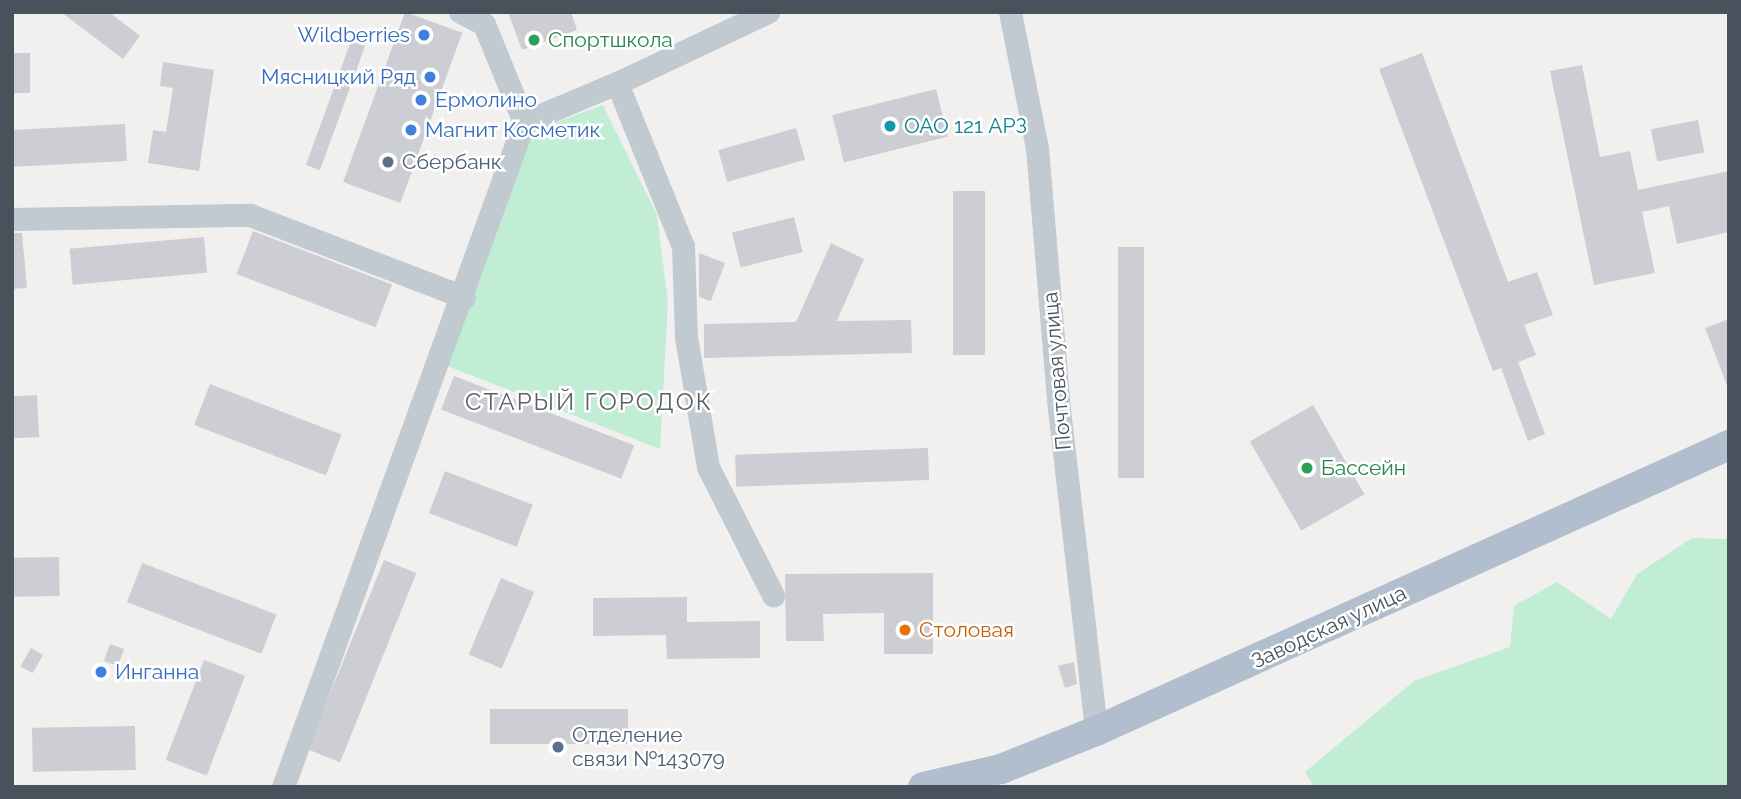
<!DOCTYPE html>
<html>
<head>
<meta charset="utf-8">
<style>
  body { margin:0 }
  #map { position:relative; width:1741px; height:799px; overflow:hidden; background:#f2f0ef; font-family:Raleway,sans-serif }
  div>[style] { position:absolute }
  .green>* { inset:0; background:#c0edd3 }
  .building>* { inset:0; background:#cdced4; transform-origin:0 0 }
  .minor>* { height:23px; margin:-11.5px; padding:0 11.5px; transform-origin:11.5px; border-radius:11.5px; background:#c1c9d1 }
  .major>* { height:30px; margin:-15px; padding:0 15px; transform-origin:15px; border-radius:15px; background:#b0becd }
  .dots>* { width:19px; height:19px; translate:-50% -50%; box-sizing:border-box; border:4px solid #fff; border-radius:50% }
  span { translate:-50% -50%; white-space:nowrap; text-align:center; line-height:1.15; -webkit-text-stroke:5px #fff; paint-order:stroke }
  .shop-label { font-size:21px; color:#366cbe }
  .right { translate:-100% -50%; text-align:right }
  .left { translate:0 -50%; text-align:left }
  .leisure-label { font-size:21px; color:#27864d }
  .culture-label { font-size:21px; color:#0d838f }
  .service-label { font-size:21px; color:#4e5e75 }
  .street-label { font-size:21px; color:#48525c }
  .food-label { font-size:21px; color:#c56008 }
  .quarter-label { font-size:24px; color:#5c6064; letter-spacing:2px }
  .frame { position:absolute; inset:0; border:14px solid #48525c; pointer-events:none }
</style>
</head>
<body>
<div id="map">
  <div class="green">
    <i style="clip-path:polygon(603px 105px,657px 215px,668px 302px,660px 449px,447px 366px,529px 132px)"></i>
    <i style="clip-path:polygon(1692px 538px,1729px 539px,1729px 787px,1314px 787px,1305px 772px,1414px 681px,1510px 647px,1514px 606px,1557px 582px,1611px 619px,1637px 574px)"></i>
  </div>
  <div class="building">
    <i style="clip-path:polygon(61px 12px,109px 12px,140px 36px,123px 59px)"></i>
    <i style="left:405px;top:12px;width:61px;height:181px;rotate:20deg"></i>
    <i style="clip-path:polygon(508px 12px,571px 12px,577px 30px,522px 50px)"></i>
    <i style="left:351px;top:41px;width:15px;height:132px;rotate:20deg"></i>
    <i style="left:12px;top:53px;width:18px;height:40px"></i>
    <i style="clip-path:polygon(1422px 53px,1508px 282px,1537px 272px,1553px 315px,1524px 325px,1536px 355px,1518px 362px,1545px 434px,1528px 441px,1501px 368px,1493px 371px,1379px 69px)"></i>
    <i style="clip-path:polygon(163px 62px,214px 70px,199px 171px,148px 163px,153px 130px,166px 132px,173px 88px,160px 86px)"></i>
    <i style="clip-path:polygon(1582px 65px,1600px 157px,1630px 151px,1638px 190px,1729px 171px,1729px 232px,1677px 244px,1669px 206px,1642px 212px,1655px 273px,1594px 285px,1550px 71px)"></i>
    <i style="left:936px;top:89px;width:49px;height:107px;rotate:76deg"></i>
    <i style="left:1698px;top:120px;width:33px;height:48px;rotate:79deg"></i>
    <i style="left:125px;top:124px;width:37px;height:113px;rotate:87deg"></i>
    <i style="left:796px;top:128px;width:33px;height:81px;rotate:74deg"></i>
    <i style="left:953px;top:191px;width:32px;height:164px"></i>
    <i style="left:794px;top:217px;width:36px;height:64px;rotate:76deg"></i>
    <i style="left:253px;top:231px;width:149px;height:46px;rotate:21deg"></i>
    <i style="clip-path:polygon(12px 233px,22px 233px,27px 288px,12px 289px)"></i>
    <i style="left:204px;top:237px;width:36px;height:135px;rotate:85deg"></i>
    <i style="clip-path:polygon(831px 243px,864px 259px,837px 321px,911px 320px,912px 353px,704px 358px,704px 324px,796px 322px)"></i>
    <i style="left:1118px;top:247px;width:26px;height:231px"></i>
    <i style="clip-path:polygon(699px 253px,725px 263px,711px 301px,699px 297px)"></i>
    <i style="clip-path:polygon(1729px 319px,1729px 387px,1728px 388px,1705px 328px)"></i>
    <i style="left:454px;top:376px;width:193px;height:36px;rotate:21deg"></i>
    <i style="left:210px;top:384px;width:141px;height:44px;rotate:21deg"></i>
    <i style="left:37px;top:395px;width:42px;height:25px;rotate:87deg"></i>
    <i style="left:1313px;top:405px;width:103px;height:73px;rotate:60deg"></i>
    <i style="left:928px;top:448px;width:32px;height:193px;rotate:88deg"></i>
    <i style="left:445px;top:471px;width:94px;height:45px;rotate:21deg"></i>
    <i style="left:59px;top:557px;width:39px;height:47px;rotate:89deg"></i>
    <i style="left:384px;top:560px;width:35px;height:204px;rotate:22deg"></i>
    <i style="left:142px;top:563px;width:144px;height:42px;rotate:21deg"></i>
    <i style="clip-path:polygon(933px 573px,933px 654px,884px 654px,884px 613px,823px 614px,824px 641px,786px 641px,785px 574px)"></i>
    <i style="left:501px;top:578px;width:36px;height:83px;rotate:23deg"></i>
    <i style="clip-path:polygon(687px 597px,687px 622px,760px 621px,760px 658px,667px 659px,666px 635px,593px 636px,593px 598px)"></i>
    <i style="left:110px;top:644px;width:15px;height:18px;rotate:20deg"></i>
    <i style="left:31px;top:648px;width:14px;height:21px;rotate:30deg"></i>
    <i style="left:204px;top:660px;width:44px;height:107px;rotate:21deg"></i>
    <i style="clip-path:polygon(1074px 662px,1077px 684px,1065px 688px,1058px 666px)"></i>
    <i style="left:628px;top:709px;width:35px;height:138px;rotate:90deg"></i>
    <i style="left:135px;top:726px;width:44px;height:103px;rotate:89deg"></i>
  </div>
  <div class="minor">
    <i style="left:1010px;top:12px;width:139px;rotate:78.8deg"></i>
    <i style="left:1037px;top:148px;width:262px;rotate:85.2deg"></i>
    <i style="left:1059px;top:409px;width:324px;rotate:83.4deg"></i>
    <i style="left:617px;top:83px;width:167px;rotate:-25.2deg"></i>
    <i style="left:524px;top:122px;width:101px;rotate:-22.8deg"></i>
    <i style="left:617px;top:83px;width:176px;rotate:68deg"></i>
    <i style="left:683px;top:246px;width:91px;rotate:88.1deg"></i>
    <i style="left:686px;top:337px;width:132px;rotate:80.4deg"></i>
    <i style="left:708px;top:467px;width:144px;rotate:63.1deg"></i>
    <i style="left:12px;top:219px;width:238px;rotate:-1deg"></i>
    <i style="left:250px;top:215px;width:229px;rotate:21deg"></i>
    <i style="left:283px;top:787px;width:707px;rotate:-70.08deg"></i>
    <i style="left:524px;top:122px;width:106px;rotate:-112.2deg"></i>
    <i style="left:484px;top:24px;width:27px;rotate:-153deg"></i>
  </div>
  <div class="major">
    <i style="left:923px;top:787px;width:80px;rotate:-13deg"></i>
    <i style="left:1001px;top:769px;width:102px;rotate:-21.8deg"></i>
    <i style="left:1096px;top:731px;width:695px;rotate:-24.31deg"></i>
  </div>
  <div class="dots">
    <i style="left:424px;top:35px;background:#3f7fe0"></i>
    <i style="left:534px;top:40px;background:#2e9e5b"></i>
    <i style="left:430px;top:77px;background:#3f7fe0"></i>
    <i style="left:421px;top:100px;background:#3f7fe0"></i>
    <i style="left:890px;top:126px;background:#0f9aa8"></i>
    <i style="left:411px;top:130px;background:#3f7fe0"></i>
    <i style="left:388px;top:162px;background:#5c6f8a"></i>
    <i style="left:1307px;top:468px;background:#2e9e5b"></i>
    <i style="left:905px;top:630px;background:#e8710a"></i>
    <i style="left:101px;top:672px;background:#3f7fe0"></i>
    <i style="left:558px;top:747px;background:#5c6f8a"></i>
  </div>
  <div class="shop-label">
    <span class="right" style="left:410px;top:35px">Wildberries</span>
    <span class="right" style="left:416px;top:77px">Мясницкий Ряд</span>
    <span class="left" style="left:435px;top:100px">Ермолино</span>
    <span class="left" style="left:425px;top:130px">Магнит Косметик</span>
    <span class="left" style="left:115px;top:672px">Инганна</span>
  </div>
  <div class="leisure-label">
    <span class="left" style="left:548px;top:40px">Спортшкола</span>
    <span class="left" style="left:1321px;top:468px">Бассейн</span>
  </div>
  <div class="culture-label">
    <span class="left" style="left:904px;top:126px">OAO 121 АРЗ</span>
  </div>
  <div class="service-label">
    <span class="left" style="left:402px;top:162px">Сбербанк</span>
    <span class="left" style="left:572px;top:747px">Отделение<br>связи №143079</span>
  </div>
  <div class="street-label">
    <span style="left:1057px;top:371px;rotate:-95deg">Почтовая улица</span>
    <span style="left:1329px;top:627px;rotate:-25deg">Заводская улица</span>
  </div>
  <div class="food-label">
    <span class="left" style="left:919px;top:630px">Столовая</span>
  </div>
  <div class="quarter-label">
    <span style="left:589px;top:402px">СТАРЫЙ ГОРОДОК</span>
  </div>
  <div class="frame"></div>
</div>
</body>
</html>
